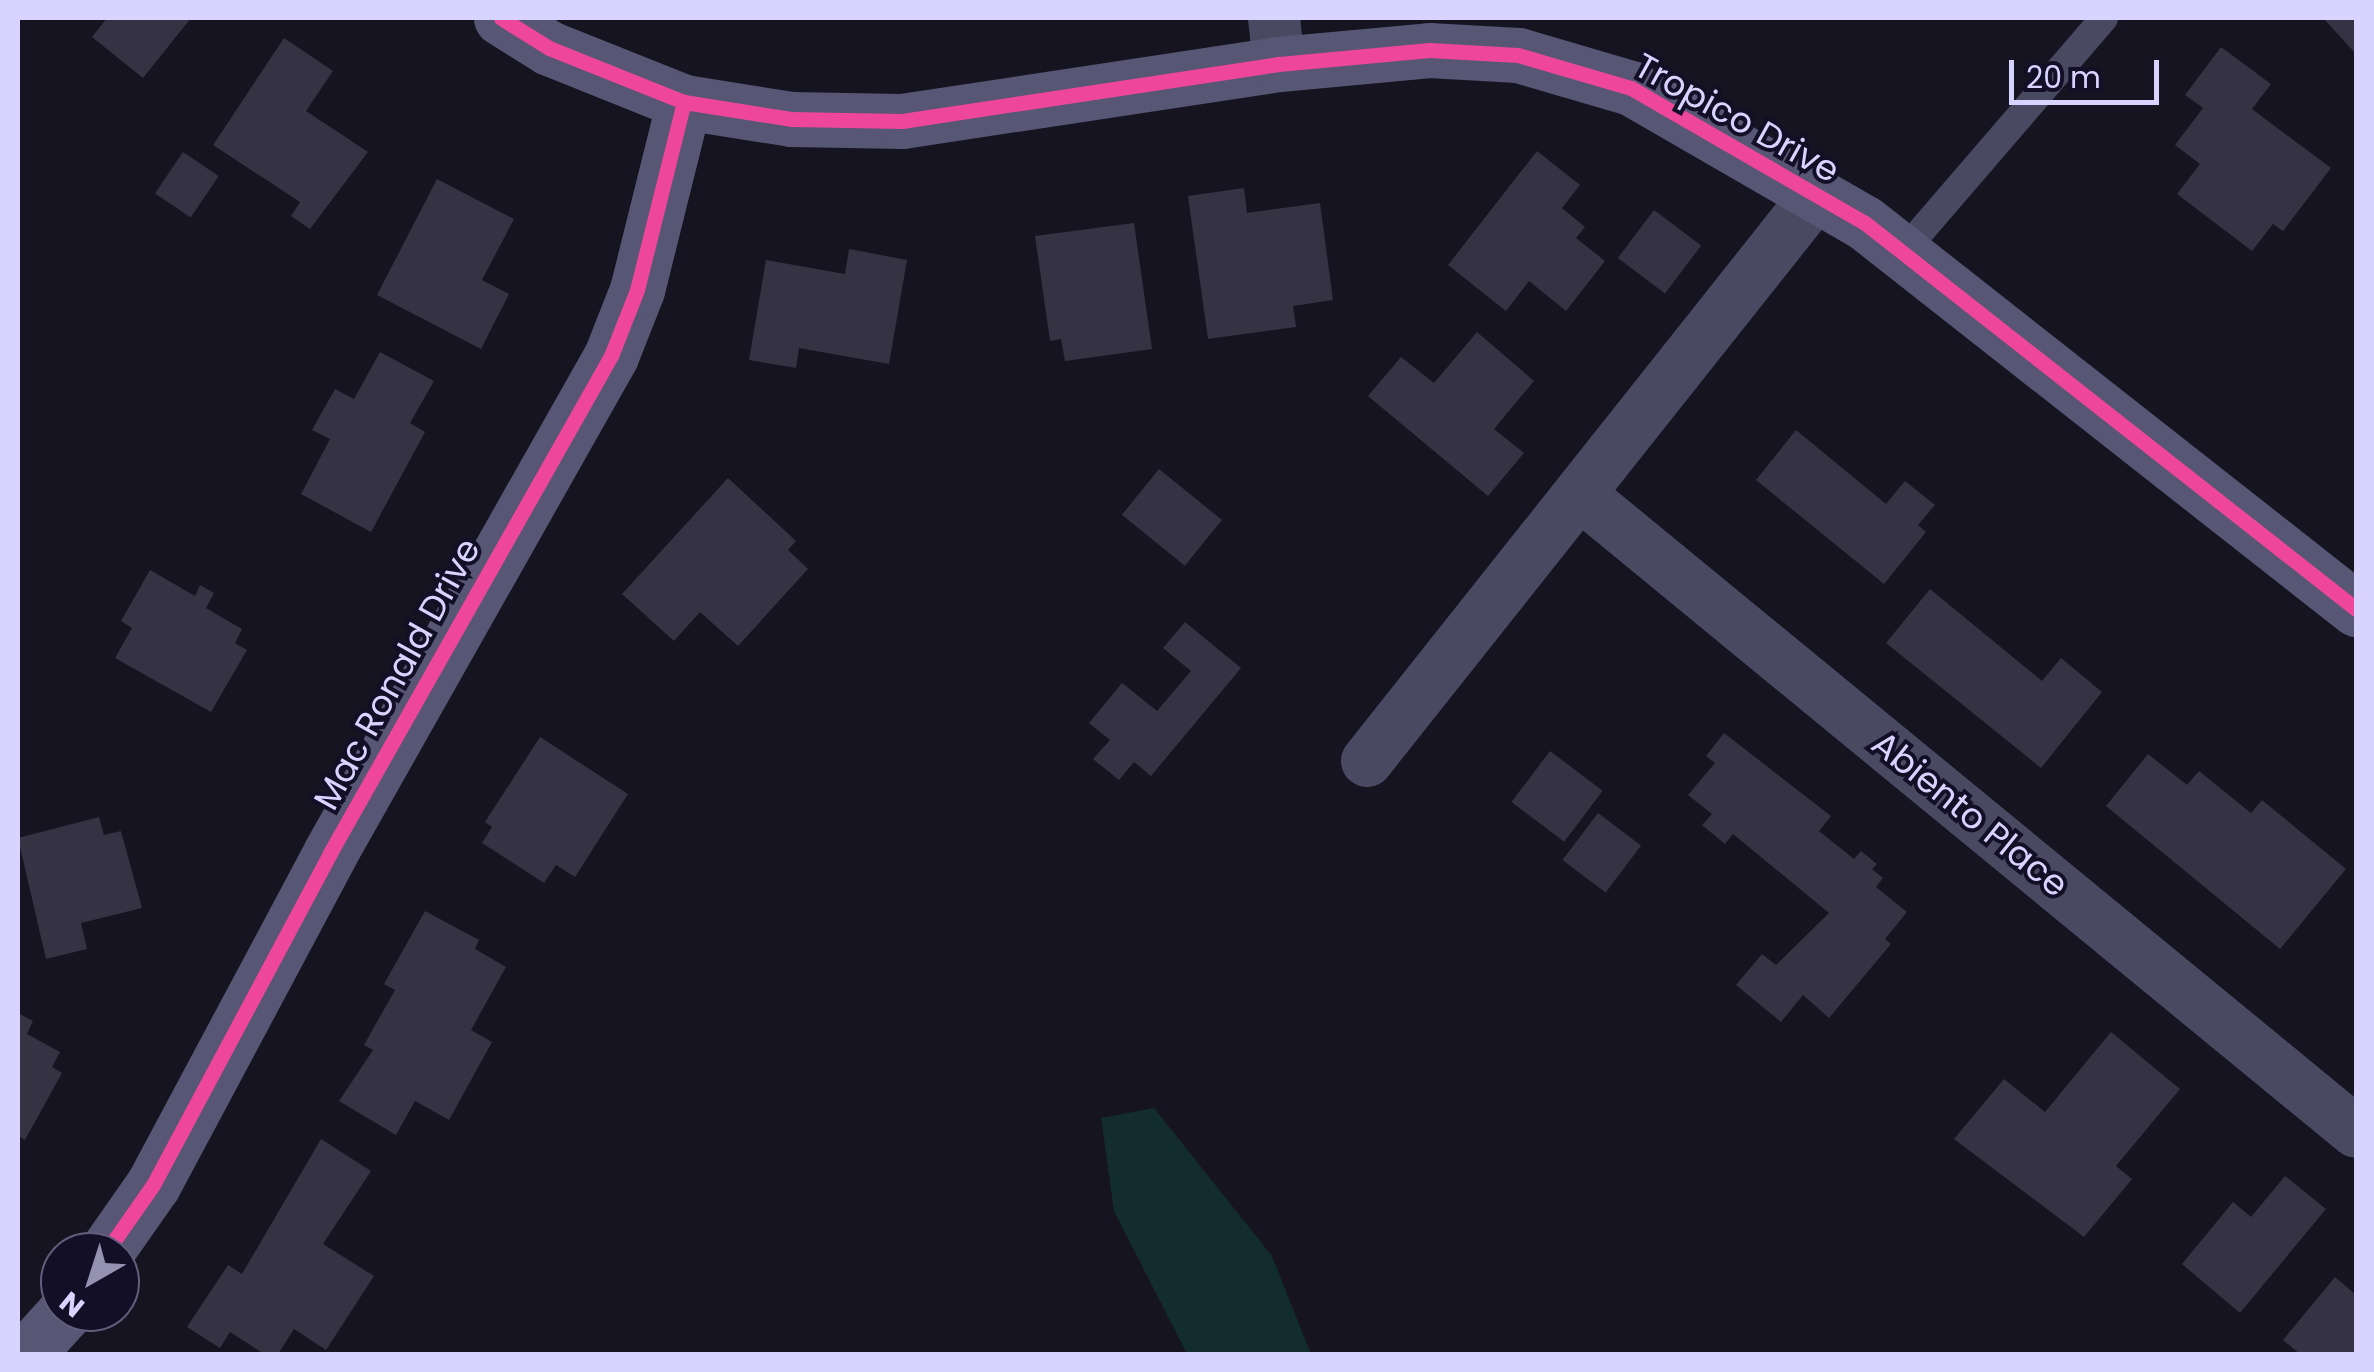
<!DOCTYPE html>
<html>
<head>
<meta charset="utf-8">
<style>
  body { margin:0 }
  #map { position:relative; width:2374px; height:1372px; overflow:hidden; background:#161421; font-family:Poppins,sans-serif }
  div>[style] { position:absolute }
  .green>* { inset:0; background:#132c2d }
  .building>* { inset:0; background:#343243; transform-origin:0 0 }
  .lane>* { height:28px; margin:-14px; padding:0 14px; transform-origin:14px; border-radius:14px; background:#4a4962 }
  .street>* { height:52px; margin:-26px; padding:0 26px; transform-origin:26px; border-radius:26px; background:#4a4962 }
  .secondary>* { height:55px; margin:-27.5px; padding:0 27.5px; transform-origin:27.5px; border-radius:27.5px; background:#575674 }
  .cycleway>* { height:15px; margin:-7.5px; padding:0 7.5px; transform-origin:7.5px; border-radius:7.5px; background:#ed469a }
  span { translate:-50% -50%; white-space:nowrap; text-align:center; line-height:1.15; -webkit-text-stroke:8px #130f26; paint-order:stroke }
  .street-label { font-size:35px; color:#d9d4ff }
  .frame { position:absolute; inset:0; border:20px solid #d9d4ff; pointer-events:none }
  .north { position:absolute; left:40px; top:1232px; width:100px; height:100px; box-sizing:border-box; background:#130f26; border:2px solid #625e7d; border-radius:50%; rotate:219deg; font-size:28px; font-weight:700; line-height:40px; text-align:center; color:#d9d4ff }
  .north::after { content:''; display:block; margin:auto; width:35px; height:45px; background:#9591b1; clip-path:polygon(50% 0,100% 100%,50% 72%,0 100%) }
  .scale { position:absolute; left:2009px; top:60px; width:150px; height:45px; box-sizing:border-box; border:5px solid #d9d4ff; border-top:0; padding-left:12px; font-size:30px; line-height:35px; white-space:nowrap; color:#d9d4ff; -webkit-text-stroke:8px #130f26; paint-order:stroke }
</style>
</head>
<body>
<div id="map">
  <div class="green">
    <i style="clip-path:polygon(1154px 1108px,1272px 1256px,1311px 1354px,1187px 1354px,1114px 1211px,1101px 1118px)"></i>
  </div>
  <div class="building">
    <i style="clip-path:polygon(107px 18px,191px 18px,143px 78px,92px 37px)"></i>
    <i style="clip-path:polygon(2323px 18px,2356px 18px,2356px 54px)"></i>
    <i style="clip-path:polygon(284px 38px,333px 71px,306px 111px,368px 152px,310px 229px,291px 216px,300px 202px,213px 145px)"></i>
    <i style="clip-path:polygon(2221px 47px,2271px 84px,2252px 109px,2331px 168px,2283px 231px,2273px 224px,2252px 251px,2177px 194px,2200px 164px,2175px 145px,2203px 108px,2185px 95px)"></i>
    <i style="clip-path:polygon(1537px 151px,1580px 185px,1562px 208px,1585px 227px,1576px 238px,1605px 261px,1566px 311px,1529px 281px,1506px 311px,1448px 265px)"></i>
    <i style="left:183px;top:152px;width:43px;height:50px;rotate:34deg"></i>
    <i style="clip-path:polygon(437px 179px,514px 219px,482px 280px,509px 294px,481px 349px,377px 295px)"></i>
    <i style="clip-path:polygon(1244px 188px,1247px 213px,1320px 203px,1333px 300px,1293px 306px,1296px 327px,1208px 339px,1188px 196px)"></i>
    <i style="left:1654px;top:210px;width:59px;height:60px;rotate:37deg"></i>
    <i style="clip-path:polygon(1134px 223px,1152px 349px,1065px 361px,1061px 339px,1050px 341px,1035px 236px)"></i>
    <i style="clip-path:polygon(849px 249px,907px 260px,889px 364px,799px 348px,796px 368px,749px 360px,766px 260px,845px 274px)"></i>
    <i style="clip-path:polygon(1477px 332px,1534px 381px,1494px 429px,1524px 453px,1488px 496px,1368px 396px,1401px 357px,1434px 383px)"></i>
    <i style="clip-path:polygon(380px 352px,434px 381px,410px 423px,425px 432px,371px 532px,301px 494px,330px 439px,312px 430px,335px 389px,354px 399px)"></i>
    <i style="clip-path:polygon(1796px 430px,1886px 504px,1905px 481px,1935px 505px,1918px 525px,1926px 532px,1884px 584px,1756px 480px)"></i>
    <i style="left:1159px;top:469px;width:81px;height:59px;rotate:39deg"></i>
    <i style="clip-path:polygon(728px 478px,796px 541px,788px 550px,808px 569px,738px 646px,700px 612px,674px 641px,622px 594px)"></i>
    <i style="clip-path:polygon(150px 570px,195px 596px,200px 585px,214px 593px,206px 608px,242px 629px,235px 643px,247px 650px,211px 712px,115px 658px,132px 628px,121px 621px)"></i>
    <i style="clip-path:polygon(1930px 589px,2042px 681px,2061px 658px,2102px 692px,2041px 768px,1886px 643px)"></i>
    <i style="clip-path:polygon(1185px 622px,1241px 668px,1151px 776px,1134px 762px,1119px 780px,1093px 759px,1110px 740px,1089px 723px,1122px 683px,1157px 711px,1191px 671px,1163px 648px)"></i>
    <i style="clip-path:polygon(1724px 733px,1831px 816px,1819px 831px,1854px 859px,1861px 851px,1877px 864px,1872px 869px,1883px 878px,1876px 887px,1907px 912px,1885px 939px,1891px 944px,1829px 1018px,1803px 995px,1781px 1022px,1736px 985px,1762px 954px,1776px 965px,1829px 913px,1733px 834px,1725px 844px,1702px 825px,1712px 814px,1688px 795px,1715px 763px,1706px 756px)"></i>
    <i style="clip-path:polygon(540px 737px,628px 794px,575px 877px,556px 865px,544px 883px,482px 843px,492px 827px,485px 822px)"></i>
    <i style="left:1550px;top:751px;width:66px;height:64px;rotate:37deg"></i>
    <i style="clip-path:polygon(2148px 754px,2187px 785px,2199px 771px,2251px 813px,2262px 800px,2346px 869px,2280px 949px,2106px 806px)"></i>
    <i style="left:1598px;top:813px;width:54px;height:59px;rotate:37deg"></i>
    <i style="clip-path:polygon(99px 817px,104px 835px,121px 831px,142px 908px,81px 923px,87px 949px,46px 959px,18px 838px)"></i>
    <i style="clip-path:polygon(425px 911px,479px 940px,475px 949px,506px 967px,471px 1030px,492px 1042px,449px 1120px,415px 1101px,396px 1135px,339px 1101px,373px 1050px,364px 1045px,395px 990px,384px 984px)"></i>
    <i style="clip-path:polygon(18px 1013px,33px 1021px,27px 1034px,60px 1052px,52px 1067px,62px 1073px,25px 1140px,18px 1136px)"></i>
    <i style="clip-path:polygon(2111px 1032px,2180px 1089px,2116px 1166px,2132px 1179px,2084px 1237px,1954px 1139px,2004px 1079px,2045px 1112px)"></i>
    <i style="clip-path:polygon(321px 1139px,371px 1171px,323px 1244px,374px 1276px,326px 1350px,294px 1329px,278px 1354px,264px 1354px,230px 1332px,220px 1348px,187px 1327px,228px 1265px,242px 1274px)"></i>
    <i style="clip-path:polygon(2285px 1176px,2326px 1209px,2240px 1313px,2182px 1264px,2233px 1202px,2251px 1217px)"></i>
    <i style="clip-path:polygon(2335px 1277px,2356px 1295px,2356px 1354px,2300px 1354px,2283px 1340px)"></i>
  </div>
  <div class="lane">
    <i style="left:1903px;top:252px;width:308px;rotate:-49.3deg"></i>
  </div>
  <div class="street">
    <i style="left:1274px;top:18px;width:46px;rotate:83.8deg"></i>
    <i style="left:1583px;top:497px;width:1000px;rotate:39.4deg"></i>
    <i style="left:1367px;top:761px;width:724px;rotate:-51.56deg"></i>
  </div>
  <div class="secondary">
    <i style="left:501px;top:18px;width:57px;rotate:32deg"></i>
    <i style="left:549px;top:48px;width:145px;rotate:21.8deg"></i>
    <i style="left:684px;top:102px;width:108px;rotate:9deg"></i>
    <i style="left:791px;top:119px;width:111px;rotate:1deg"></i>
    <i style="left:902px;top:121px;width:381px;rotate:-8.6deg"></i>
    <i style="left:1279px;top:64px;width:151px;rotate:-5.3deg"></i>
    <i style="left:1429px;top:50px;width:89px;rotate:3.2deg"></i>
    <i style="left:1518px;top:55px;width:118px;rotate:16.3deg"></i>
    <i style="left:1631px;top:88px;width:270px;rotate:30deg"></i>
    <i style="left:1865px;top:223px;width:625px;rotate:38.17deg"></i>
    <i style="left:106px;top:1252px;width:82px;rotate:-55deg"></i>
    <i style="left:153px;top:1185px;width:376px;rotate:-61.9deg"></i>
    <i style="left:330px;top:853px;width:571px;rotate:-60.52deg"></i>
    <i style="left:611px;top:356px;width:71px;rotate:-68.5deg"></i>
    <i style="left:637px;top:290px;width:194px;rotate:-76deg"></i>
    <i style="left:27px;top:1354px;width:57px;rotate:-47.9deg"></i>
  </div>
  <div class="cycleway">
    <i style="left:501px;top:18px;width:57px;rotate:32deg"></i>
    <i style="left:549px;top:48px;width:145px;rotate:21.8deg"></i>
    <i style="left:684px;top:102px;width:108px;rotate:9deg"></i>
    <i style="left:791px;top:119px;width:111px;rotate:1deg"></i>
    <i style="left:902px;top:121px;width:381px;rotate:-8.6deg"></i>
    <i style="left:1279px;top:64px;width:151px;rotate:-5.3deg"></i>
    <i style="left:1429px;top:50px;width:89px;rotate:3.2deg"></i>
    <i style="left:1518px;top:55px;width:118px;rotate:16.3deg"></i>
    <i style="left:1631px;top:88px;width:270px;rotate:30deg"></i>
    <i style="left:1865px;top:223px;width:625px;rotate:38.17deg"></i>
    <i style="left:106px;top:1252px;width:82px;rotate:-55deg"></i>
    <i style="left:153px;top:1185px;width:376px;rotate:-61.9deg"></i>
    <i style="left:330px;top:853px;width:571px;rotate:-60.52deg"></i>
    <i style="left:611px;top:356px;width:71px;rotate:-68.5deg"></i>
    <i style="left:637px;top:290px;width:194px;rotate:-76deg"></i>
  </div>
  <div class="street-label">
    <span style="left:1737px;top:118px;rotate:29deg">Tropico Drive</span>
    <span style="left:397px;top:674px;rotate:-61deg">Mac Ronald Drive</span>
    <span style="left:1970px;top:814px;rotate:39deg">Abiento Place</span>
  </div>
  <div class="frame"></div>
  <div class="north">N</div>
  <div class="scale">20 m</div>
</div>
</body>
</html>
